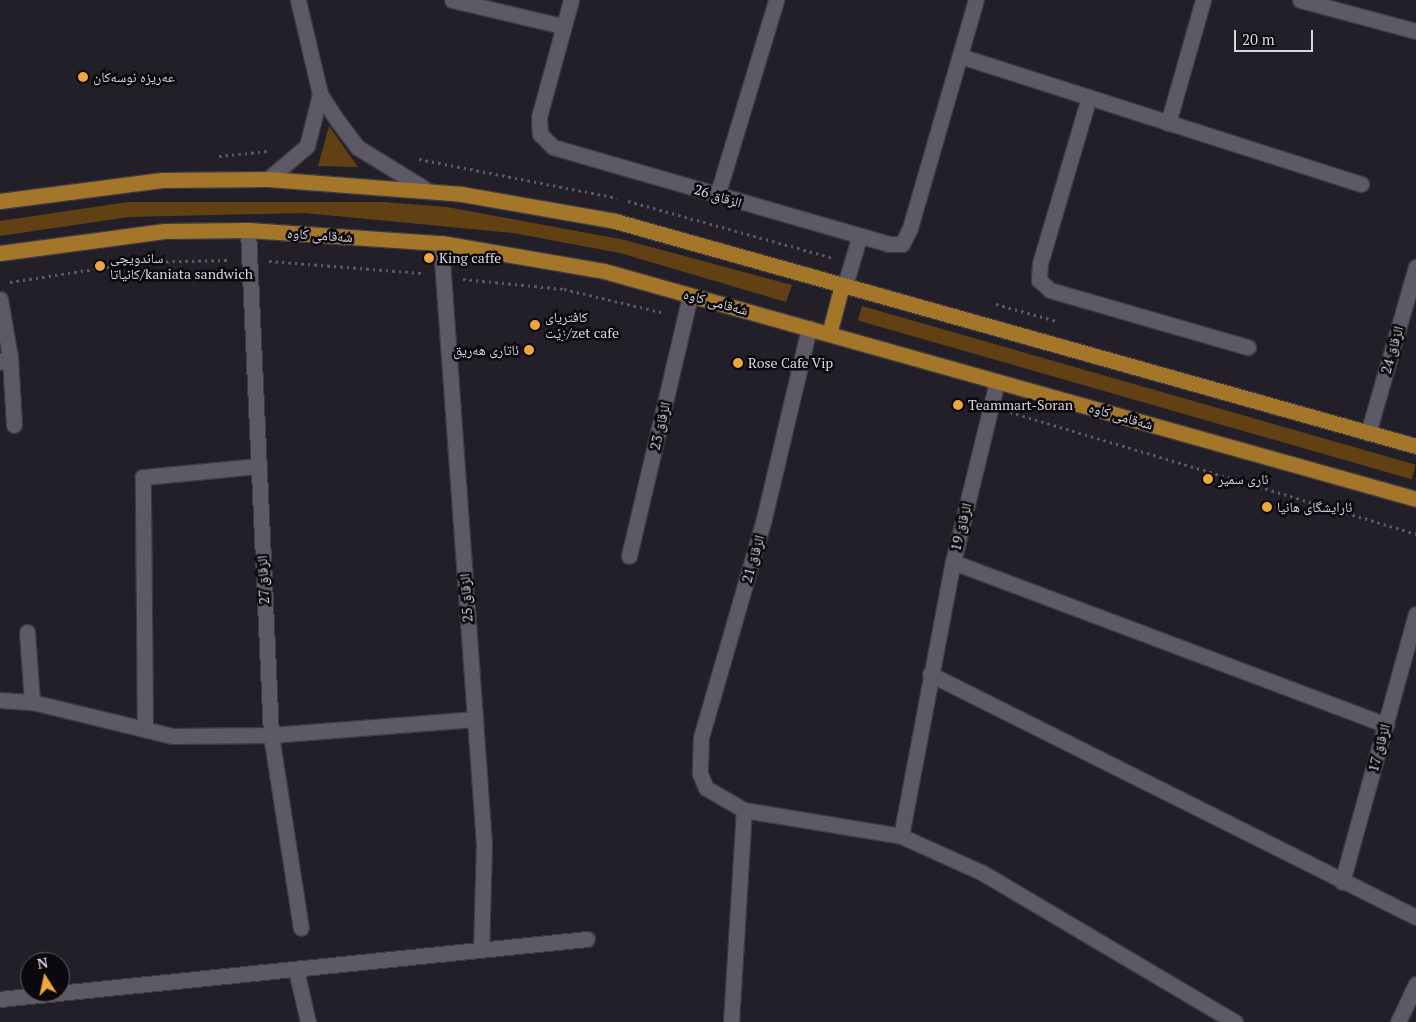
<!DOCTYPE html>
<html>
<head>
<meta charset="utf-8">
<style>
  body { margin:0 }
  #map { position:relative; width:1416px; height:1022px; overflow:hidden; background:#221f29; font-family:"PT Serif","Noto Naskh Arabic",serif }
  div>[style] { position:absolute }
  .green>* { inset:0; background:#614114; transform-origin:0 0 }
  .path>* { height:3px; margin-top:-1.5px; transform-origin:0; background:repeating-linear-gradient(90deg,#5b5861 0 2.5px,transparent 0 6.5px) }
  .roads { filter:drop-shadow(1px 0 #3d3a43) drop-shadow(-1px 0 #3d3a43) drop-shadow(0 1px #3d3a43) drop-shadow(0 -1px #3d3a43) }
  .minor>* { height:15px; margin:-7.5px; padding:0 7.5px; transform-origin:7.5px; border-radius:7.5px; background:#5d5966 }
  .major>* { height:15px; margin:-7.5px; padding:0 7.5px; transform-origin:7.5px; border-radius:7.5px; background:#a47629 }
  .dots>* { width:14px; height:14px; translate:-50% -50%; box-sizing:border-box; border:2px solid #0b090e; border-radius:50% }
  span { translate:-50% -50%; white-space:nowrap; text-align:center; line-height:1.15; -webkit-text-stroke:5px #0b090e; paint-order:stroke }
  .poi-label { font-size:14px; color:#d9d7de }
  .left { translate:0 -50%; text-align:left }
  .right { translate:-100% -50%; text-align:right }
  .street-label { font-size:14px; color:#d9d7de }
  .north { position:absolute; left:20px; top:952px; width:50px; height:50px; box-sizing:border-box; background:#0b090e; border:1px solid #5d5b61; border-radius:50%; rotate:350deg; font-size:14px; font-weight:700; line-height:20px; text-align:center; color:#d9d7de }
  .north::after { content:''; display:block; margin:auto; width:18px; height:22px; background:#f0a63f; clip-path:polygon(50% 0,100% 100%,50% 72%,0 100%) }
  .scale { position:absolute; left:1234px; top:30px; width:79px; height:22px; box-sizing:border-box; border:2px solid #d9d7de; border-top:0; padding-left:6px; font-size:15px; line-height:18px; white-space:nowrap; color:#d9d7de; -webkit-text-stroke:4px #0b090e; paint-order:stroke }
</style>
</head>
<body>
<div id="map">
  <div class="green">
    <i style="clip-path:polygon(329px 126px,358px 167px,318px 166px)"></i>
    <i style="clip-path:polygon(128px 202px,384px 202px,447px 207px,625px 240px,792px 285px,786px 302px,620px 253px,513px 233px,305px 213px,129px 217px,0 236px,0 221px)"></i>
    <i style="left:862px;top:306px;width:576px;height:15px;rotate:16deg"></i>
  </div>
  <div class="path">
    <i style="left:219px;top:156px;width:48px;rotate:-5.9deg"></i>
    <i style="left:419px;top:159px;width:202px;rotate:11.1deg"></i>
    <i style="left:628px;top:201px;width:213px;rotate:15.5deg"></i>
    <i style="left:269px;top:261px;width:153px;rotate:4.5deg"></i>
    <i style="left:463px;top:279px;width:101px;rotate:5.7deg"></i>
    <i style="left:564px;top:289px;width:104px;rotate:13.4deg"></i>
    <i style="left:10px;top:282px;width:132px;rotate:-8.7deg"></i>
    <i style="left:140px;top:262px;width:90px;rotate:-1.3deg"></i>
    <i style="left:996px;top:304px;width:63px;rotate:15.6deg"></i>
    <i style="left:1010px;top:412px;width:424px;rotate:16.7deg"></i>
  </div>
  <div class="roads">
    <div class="minor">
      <i style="left:298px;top:0;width:97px;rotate:76.8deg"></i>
      <i style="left:320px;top:94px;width:31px;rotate:57deg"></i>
      <i style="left:337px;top:120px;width:34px;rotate:53deg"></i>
      <i style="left:357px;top:147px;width:79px;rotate:31.5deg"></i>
      <i style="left:452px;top:0;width:113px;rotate:13.3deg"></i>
      <i style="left:571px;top:0;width:121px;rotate:105.3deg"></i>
      <i style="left:539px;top:117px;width:17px;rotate:87deg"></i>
      <i style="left:540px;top:134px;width:18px;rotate:45deg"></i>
      <i style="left:553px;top:147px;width:349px;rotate:16.1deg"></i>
      <i style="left:888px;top:244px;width:14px"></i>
      <i style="left:902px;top:244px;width:18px;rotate:-63deg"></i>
      <i style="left:910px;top:228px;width:237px;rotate:-73.9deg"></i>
      <i style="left:1300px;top:0;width:120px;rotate:15deg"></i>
      <i style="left:960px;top:56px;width:421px;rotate:17.7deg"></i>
      <i style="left:1089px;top:97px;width:174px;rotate:106.4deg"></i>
      <i style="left:1040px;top:264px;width:16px;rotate:94deg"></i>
      <i style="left:1039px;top:280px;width:15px;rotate:42deg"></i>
      <i style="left:1050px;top:290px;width:206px;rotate:16.1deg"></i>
      <i style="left:1168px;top:123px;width:128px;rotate:-74.1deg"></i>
      <i style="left:268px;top:179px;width:51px;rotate:-40.2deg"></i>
      <i style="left:307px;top:146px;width:54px;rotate:-76deg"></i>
      <i style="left:717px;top:196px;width:205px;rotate:-73.2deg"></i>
      <i style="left:248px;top:230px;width:506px;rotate:87.39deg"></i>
      <i style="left:271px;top:735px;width:195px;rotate:81.2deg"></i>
      <i style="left:441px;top:246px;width:600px;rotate:85.89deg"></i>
      <i style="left:484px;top:844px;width:106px;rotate:91.6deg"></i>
      <i style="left:845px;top:285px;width:49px;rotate:-73.4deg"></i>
      <i style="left:0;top:299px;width:59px;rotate:80.2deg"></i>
      <i style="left:809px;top:328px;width:196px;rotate:103.3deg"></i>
      <i style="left:764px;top:519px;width:227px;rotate:106.1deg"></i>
      <i style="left:701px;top:737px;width:37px;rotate:92deg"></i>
      <i style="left:700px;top:774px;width:15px;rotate:67deg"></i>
      <i style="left:706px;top:788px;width:44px;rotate:30.1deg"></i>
      <i style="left:744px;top:810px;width:159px;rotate:9.4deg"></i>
      <i style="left:901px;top:836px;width:90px;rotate:24.3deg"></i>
      <i style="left:983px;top:873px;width:293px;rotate:30.6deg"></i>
      <i style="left:0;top:362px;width:11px;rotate:-27deg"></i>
      <i style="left:10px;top:357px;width:68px;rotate:86.6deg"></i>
      <i style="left:1368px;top:433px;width:173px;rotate:-73.9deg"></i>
      <i style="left:629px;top:556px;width:268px;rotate:-76.8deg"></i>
      <i style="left:953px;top:562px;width:463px;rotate:20.6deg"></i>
      <i style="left:27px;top:632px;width:70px;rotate:85.9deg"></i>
      <i style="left:930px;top:674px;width:543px;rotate:26.57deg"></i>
      <i style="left:0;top:700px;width:32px;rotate:4deg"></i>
      <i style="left:32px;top:702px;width:145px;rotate:13.6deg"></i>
      <i style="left:173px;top:736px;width:98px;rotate:-0.6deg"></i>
      <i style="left:271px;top:735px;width:205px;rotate:-4.5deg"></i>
      <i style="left:145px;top:729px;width:252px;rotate:-90.5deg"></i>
      <i style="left:143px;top:477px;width:116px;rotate:-5.5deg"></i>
      <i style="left:901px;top:836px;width:279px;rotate:-79.3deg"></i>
      <i style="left:953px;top:562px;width:186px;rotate:-76.3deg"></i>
      <i style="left:1342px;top:882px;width:278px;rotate:-74.6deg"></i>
      <i style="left:296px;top:970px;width:53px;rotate:77deg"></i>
      <i style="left:0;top:999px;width:590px;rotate:-5.84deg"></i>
      <i style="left:731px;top:1022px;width:212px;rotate:-86.5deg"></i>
      <i style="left:1398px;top:1022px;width:42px;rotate:-64.7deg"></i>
    </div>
    <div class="major">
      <i style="left:0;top:201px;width:163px;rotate:-7.4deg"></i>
      <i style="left:162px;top:180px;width:106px;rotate:-0.5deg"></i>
      <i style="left:268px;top:179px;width:194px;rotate:4.4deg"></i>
      <i style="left:461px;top:194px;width:156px;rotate:9.9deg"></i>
      <i style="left:615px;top:221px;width:832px;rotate:15.69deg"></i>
      <i style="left:0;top:253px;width:166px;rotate:-7.6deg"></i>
      <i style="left:165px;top:231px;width:83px;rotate:-0.7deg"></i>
      <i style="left:248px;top:230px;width:193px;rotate:3.9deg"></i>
      <i style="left:441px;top:243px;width:165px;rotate:9.7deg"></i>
      <i style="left:604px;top:271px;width:843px;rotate:15.68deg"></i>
      <i style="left:829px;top:334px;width:51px;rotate:-75.1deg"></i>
    </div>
  </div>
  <div class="dots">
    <i style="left:83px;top:77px;background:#f0a63f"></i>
    <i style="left:429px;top:258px;background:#f0a63f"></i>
    <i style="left:100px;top:266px;background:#f0a63f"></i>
    <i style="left:535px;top:325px;background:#f0a63f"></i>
    <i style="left:529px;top:350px;background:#f0a63f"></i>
    <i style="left:738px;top:363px;background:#f0a63f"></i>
    <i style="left:958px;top:405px;background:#f0a63f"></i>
    <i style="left:1208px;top:479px;background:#f0a63f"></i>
    <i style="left:1267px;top:507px;background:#f0a63f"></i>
  </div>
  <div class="poi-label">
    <span class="left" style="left:93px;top:77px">عەریزە نوسەکان</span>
    <span class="left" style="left:110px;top:266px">ساندویچی<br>کانیاتا/kaniata sandwich</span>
    <span class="left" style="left:439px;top:258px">King caffe</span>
    <span class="left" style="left:545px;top:325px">کافتریای<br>زێت/zet cafe</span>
    <span class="right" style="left:519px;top:350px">ئاتاری هەریق</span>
    <span class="left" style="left:748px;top:363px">Rose Cafe Vip</span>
    <span class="left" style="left:968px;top:405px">Teammart-Soran</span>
    <span class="left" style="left:1218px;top:479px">ئارى سمير</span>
    <span class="left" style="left:1277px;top:507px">ئارایشگای هانیا</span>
  </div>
  <div class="street-label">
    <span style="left:718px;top:196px;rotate:17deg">الزقاق 26</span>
    <span style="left:320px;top:235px;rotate:4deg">شەقامی کاوە</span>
    <span style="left:716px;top:302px;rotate:15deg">شەقامی کاوە</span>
    <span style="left:1392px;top:350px;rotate:-74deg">الزقاق 24</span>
    <span style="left:1121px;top:416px;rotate:16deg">شەقامی کاوە</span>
    <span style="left:660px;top:426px;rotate:-77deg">الزقاق 23</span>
    <span style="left:961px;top:527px;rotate:-76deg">الزقاق 19</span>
    <span style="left:753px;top:559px;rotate:-74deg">الزقاق 21</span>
    <span style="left:263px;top:580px;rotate:-93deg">الزقاق 27</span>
    <span style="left:466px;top:598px;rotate:-94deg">الزقاق 25</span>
    <span style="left:1379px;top:748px;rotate:-75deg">الزقاق 17</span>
  </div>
  <div class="north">N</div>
  <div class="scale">20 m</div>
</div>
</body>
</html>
